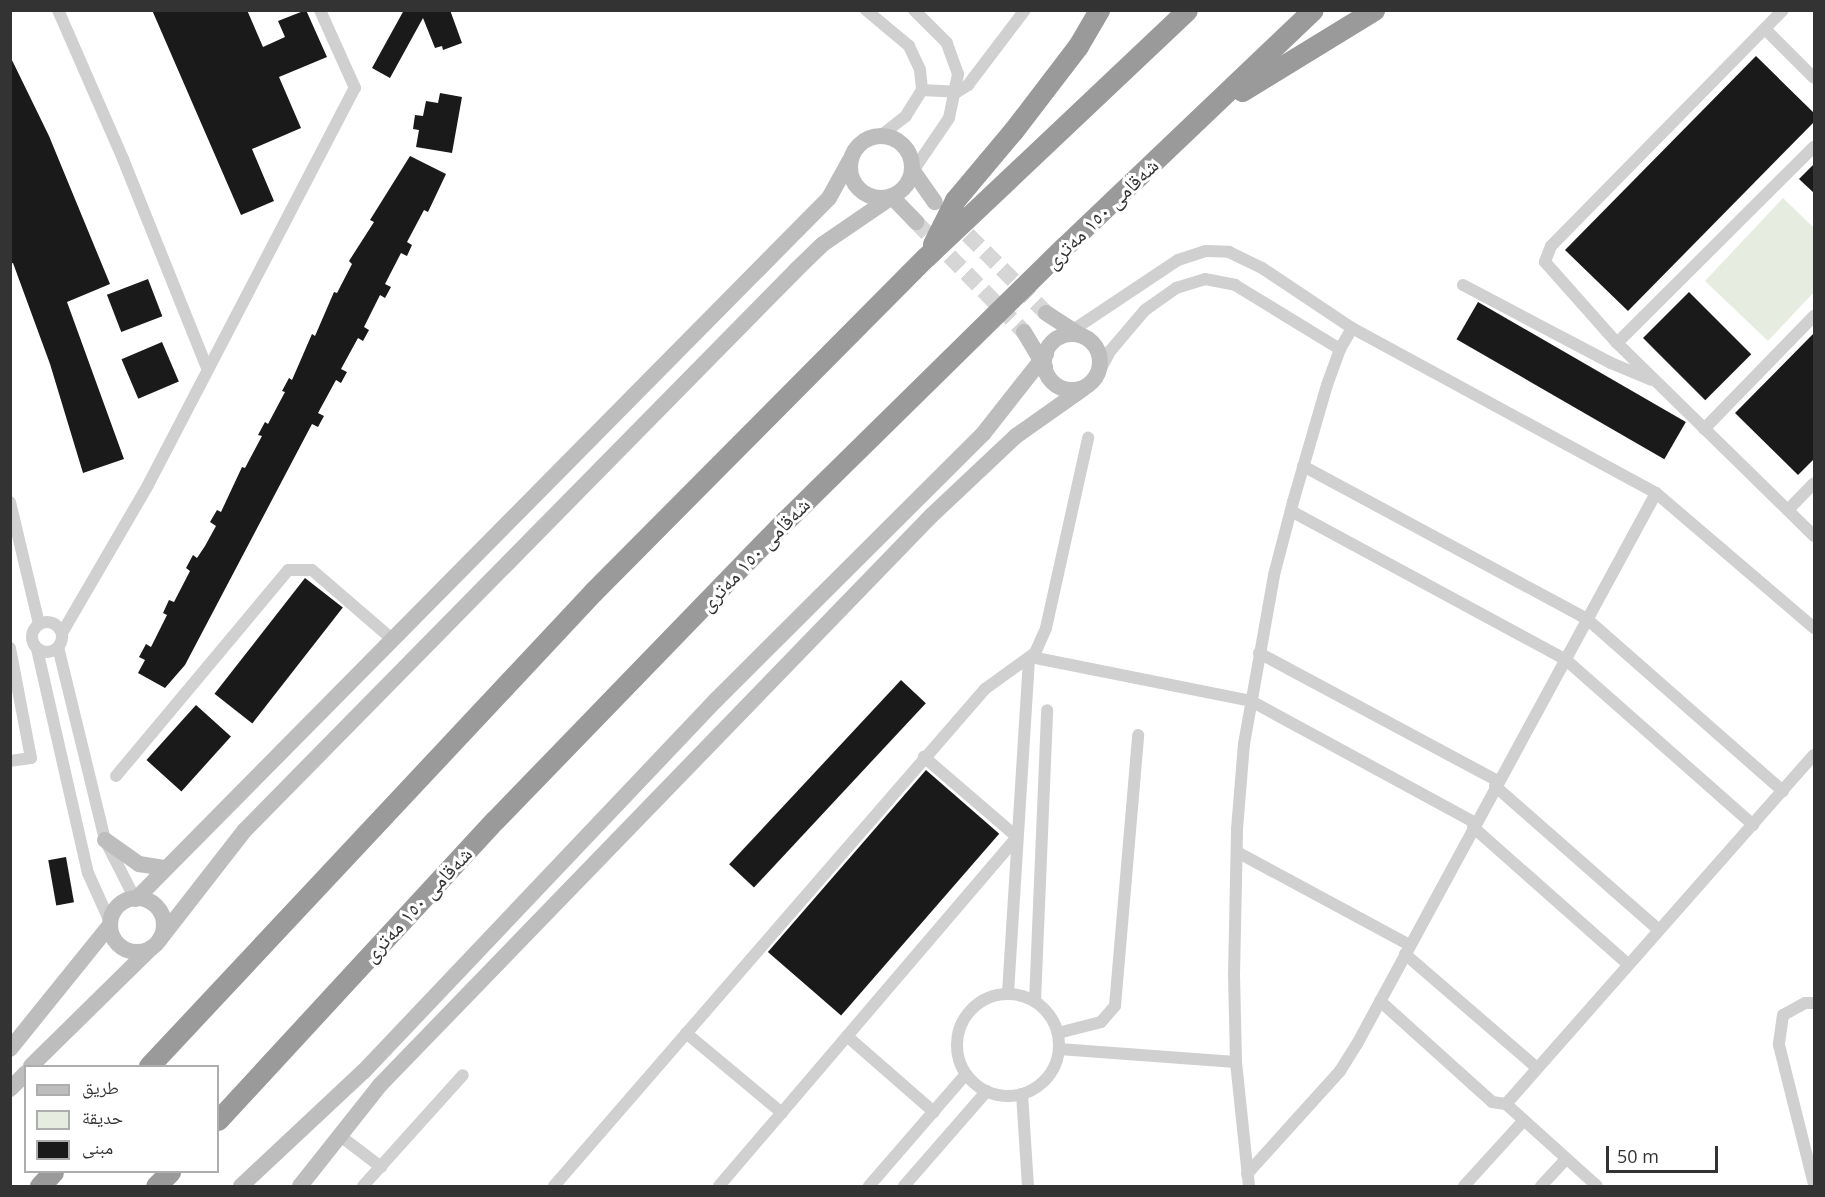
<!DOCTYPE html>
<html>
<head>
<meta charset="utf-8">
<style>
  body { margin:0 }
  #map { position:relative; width:1825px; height:1197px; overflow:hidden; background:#fff; font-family:"Open Sans","Noto Naskh Arabic",sans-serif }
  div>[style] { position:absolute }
  .green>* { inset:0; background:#e6ecdf }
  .building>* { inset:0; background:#1a1a1a; transform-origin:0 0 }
  .secondary-tunnel>* { height:16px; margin-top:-8px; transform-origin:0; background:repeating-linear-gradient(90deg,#d6d6d6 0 16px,transparent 0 24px) }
  .street>* { height:12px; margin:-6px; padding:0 6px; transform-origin:6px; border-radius:6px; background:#d0d0d0 }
  .street>.ring { margin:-6px; padding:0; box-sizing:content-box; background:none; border:12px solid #d0d0d0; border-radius:50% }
  .secondary>* { height:16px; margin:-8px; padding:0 8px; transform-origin:8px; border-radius:8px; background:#bdbdbd }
  .secondary>.ring { margin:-8px; padding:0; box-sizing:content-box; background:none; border:16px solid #bdbdbd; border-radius:50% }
  .highway>* { height:21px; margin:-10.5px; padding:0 10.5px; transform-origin:10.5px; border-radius:10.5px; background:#9a9a9a }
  span { translate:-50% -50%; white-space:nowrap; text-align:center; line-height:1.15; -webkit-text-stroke:6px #fff; paint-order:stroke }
  .street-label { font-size:21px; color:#333 }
  .frame { position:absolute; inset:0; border:12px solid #333; pointer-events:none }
  .legend { position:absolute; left:24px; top:1065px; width:195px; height:108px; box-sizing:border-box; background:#fff; border:2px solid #adadad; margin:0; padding:8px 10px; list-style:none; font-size:18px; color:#333 }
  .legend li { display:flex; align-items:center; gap:12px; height:30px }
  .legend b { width:30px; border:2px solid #adadad }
  .scale { position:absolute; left:1606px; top:1146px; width:112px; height:27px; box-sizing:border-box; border:3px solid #333; border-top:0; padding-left:8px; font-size:18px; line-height:21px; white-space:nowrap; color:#333; -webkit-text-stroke:4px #fff; paint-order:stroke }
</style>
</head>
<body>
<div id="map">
  <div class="green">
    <i style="clip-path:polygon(1783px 198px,1814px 228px,1814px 292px,1768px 341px,1705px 281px)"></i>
  </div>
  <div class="building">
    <i style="clip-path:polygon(152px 10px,247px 10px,263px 47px,285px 37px,278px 21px,306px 10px,327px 57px,279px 77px,301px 128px,252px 149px,274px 201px,241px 215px)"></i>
    <i style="clip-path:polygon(404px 10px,450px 10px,462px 43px,443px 50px,442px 46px,435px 48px,423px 18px,390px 78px,372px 68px)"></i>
    <i style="clip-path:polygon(10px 56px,49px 136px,110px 284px,67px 302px,124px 459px,83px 473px,50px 364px,13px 263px,10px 264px)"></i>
    <i style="clip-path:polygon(1756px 56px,1815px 114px,1815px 121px,1628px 311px,1565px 250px)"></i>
    <i style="clip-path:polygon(440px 93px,462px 97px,452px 153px,416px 147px,419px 130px,413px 129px,415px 115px,423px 116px,426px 101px,438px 103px)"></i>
    <i style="clip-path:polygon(410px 156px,446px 174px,428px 212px,424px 210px,407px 242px,412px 245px,407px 256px,401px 253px,385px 284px,391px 287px,385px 298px,380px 295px,364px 327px,369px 330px,363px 341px,358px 338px,341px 369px,347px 372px,341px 383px,336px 380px,318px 413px,324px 416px,318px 427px,312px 424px,185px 665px,165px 688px,138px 673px,145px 660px,139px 657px,146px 644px,151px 647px,167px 615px,163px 613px,169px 600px,174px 602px,190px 571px,186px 568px,193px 555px,197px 558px,205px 546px,216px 526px,210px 522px,217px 510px,221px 512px,242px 467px,245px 468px,262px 436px,258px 435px,265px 422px,268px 424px,285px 392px,282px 391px,289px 378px,292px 380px,312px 334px,315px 336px,334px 292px,337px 293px,352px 264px,349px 261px,374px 222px,370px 220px)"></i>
    <i style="clip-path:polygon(1815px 163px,1815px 194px,1799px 179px)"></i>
    <i style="left:148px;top:279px;width:40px;height:44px;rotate:69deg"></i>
    <i style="left:1689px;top:292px;width:88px;height:65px;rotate:45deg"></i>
    <i style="left:1478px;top:302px;width:240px;height:43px;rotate:30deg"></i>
    <i style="clip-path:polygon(1815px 332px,1815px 458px,1798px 475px,1735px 413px)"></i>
    <i style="left:162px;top:342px;width:43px;height:44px;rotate:67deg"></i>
    <i style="left:305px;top:578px;width:48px;height:147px;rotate:38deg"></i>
    <i style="left:901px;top:680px;width:34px;height:252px;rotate:43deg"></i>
    <i style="left:196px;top:705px;width:47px;height:74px;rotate:42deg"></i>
    <i style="left:926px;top:770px;width:97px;height:241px;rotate:41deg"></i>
    <i style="left:66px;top:857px;width:46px;height:18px;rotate:80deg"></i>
  </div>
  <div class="secondary-tunnel">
    <i style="left:951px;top:218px;width:134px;rotate:45deg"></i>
    <i style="left:916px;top:222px;width:154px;rotate:45.5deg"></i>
  </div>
  <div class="street">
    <i style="left:58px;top:10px;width:163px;rotate:66.4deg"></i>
    <i style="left:123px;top:159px;width:225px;rotate:68.1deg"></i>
    <i style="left:866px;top:10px;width:56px;rotate:39.9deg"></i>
    <i style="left:909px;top:46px;width:26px;rotate:65deg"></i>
    <i style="left:920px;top:70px;width:20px;rotate:84deg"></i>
    <i style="left:922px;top:90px;width:31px;rotate:122deg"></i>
    <i style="left:906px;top:116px;width:33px;rotate:142deg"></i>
    <i style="left:1783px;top:10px;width:331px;rotate:134.5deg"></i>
    <i style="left:1551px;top:246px;width:17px;rotate:111deg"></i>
    <i style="left:1545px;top:262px;width:108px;rotate:48.4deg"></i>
    <i style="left:1617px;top:343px;width:276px;rotate:44.4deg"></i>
    <i style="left:1765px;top:29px;width:69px;rotate:45deg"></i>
    <i style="left:922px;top:90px;width:35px;rotate:3deg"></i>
    <i style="left:957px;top:92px;width:13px;rotate:-32deg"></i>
    <i style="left:968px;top:85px;width:94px;rotate:-52.8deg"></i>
    <i style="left:913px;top:171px;width:64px;rotate:-55.8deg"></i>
    <i style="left:949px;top:118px;width:45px;rotate:-78.4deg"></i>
    <i style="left:958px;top:74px;width:33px;rotate:-110deg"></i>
    <i style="left:947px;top:43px;width:47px;rotate:-135deg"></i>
    <i style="left:1463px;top:285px;width:167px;rotate:27.8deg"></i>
    <i style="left:1611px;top:363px;width:44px;rotate:22.5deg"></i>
    <i style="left:1064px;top:336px;width:137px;rotate:-33.7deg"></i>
    <i style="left:1178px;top:260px;width:29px;rotate:-18deg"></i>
    <i style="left:1206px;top:251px;width:23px;rotate:2deg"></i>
    <i style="left:1229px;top:252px;width:37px;rotate:26deg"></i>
    <i style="left:1262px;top:268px;width:108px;rotate:33.7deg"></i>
    <i style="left:1352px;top:328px;width:346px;rotate:28.5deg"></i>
    <i style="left:1656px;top:493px;width:208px;rotate:40.5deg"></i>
    <i style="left:1617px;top:343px;width:278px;rotate:-44.9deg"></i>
    <i style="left:1098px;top:374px;width:27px;rotate:-62deg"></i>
    <i style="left:1111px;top:350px;width:52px;rotate:-49.6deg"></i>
    <i style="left:1145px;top:310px;width:38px;rotate:-35deg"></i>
    <i style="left:1176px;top:288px;width:30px;rotate:-17deg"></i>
    <i style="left:1205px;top:279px;width:31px;rotate:11deg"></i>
    <i style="left:1235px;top:285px;width:123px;rotate:31.4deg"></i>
    <i style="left:1704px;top:429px;width:158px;rotate:-45.8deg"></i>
    <i style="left:1303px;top:466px;width:323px;rotate:28.3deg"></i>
    <i style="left:1587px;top:619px;width:261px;rotate:41.3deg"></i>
    <i style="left:10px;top:502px;width:125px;rotate:76.6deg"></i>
    <i style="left:1788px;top:510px;width:37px;rotate:-46deg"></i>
    <i style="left:1291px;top:511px;width:311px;rotate:28.4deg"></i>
    <i style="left:1565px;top:659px;width:251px;rotate:41.4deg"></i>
    <i class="ring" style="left:32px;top:622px;width:18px;height:18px"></i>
    <i style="left:62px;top:633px;width:171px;rotate:-59.8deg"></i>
    <i style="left:148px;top:485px;width:448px;rotate:-62.5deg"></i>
    <i style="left:355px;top:88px;width:85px;rotate:-114.2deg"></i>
    <i style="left:58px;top:647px;width:199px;rotate:76.3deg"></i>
    <i style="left:105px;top:840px;width:66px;rotate:63deg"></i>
    <i style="left:10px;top:648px;width:112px;rotate:79.2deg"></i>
    <i style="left:31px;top:758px;width:21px;rotate:172deg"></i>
    <i style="left:37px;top:649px;width:230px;rotate:77.2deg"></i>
    <i style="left:88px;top:873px;width:56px;rotate:65.7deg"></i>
    <i style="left:1259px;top:653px;width:271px;rotate:28.2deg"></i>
    <i style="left:1031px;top:657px;width:224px;rotate:11.3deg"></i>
    <i style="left:1251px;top:701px;width:256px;rotate:28.5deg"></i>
    <i style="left:116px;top:776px;width:268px;rotate:-50.1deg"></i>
    <i style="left:288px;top:570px;width:24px"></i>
    <i style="left:312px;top:570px;width:107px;rotate:40.8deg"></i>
    <i style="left:1495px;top:786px;width:218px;rotate:41.3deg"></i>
    <i style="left:1473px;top:827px;width:207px;rotate:41.5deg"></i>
    <i style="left:1237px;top:852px;width:196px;rotate:28.3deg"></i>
    <i style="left:1405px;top:954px;width:174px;rotate:40.8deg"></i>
    <i style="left:1008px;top:993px;width:334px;rotate:-86.4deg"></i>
    <i class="ring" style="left:957px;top:994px;width:90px;height:90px"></i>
    <i style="left:1035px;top:1001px;width:291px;rotate:-87.6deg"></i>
    <i style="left:1380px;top:1001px;width:151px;rotate:42deg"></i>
    <i style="left:1492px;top:1102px;width:14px;rotate:8deg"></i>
    <i style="left:1506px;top:1104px;width:122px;rotate:42deg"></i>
    <i style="left:1814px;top:1003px;width:9px;rotate:180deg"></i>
    <i style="left:1805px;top:1003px;width:25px;rotate:151deg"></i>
    <i style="left:1783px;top:1015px;width:30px;rotate:98deg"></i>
    <i style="left:1779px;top:1045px;width:143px;rotate:75.9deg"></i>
    <i style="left:686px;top:1033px;width:125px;rotate:39.8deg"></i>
    <i style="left:1058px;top:1033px;width:44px;rotate:-14.3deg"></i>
    <i style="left:1101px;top:1022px;width:21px;rotate:-49deg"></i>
    <i style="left:1115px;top:1006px;width:272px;rotate:-85.1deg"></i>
    <i style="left:848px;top:1037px;width:114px;rotate:41.1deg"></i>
    <i style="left:1059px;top:1049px;width:177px;rotate:4.2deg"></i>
    <i style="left:1022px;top:1094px;width:92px;rotate:86.3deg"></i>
    <i style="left:1506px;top:1104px;width:465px;rotate:-48.6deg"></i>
    <i style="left:339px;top:1135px;width:53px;rotate:37.3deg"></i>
    <i style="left:1247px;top:1174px;width:139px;rotate:-47.9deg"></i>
    <i style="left:1340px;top:1071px;width:32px;rotate:-58deg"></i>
    <i style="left:1357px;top:1044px;width:627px;rotate:-61.51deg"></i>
    <i style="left:363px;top:1186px;width:149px;rotate:-48deg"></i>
    <i style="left:554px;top:1186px;width:658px;rotate:-49.07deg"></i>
    <i style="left:985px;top:689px;width:62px;rotate:-35.8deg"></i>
    <i style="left:1035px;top:653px;width:27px;rotate:-66deg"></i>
    <i style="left:1046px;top:628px;width:195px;rotate:-77.5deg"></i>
    <i style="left:719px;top:1186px;width:459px;rotate:-49.5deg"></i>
    <i style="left:1017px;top:837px;width:123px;rotate:-139.3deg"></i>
    <i style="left:869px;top:1186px;width:148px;rotate:-49.1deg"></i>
    <i style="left:904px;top:1186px;width:126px;rotate:-48.9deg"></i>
    <i style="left:1249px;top:1186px;width:125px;rotate:-96deg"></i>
    <i style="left:1236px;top:1062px;width:87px;rotate:-91.3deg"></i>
    <i style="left:1234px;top:975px;width:146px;rotate:-88.8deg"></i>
    <i style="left:1237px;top:829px;width:85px;rotate:-85.3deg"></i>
    <i style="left:1244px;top:744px;width:172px;rotate:-79.9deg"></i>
    <i style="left:1274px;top:575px;width:75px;rotate:-75.4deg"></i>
    <i style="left:1293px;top:502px;width:122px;rotate:-73.8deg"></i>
    <i style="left:1327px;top:385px;width:38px;rotate:-70deg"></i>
    <i style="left:1340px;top:349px;width:24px;rotate:-60deg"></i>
    <i style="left:1464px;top:1186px;width:89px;rotate:-47.7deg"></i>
    <i style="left:1541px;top:1186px;width:37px;rotate:-47deg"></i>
  </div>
  <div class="secondary">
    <i class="ring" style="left:850px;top:136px;width:46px;height:46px"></i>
    <i style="left:913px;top:171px;width:38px;rotate:55deg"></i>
    <i style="left:1046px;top:313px;width:40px;rotate:32.9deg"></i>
    <i style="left:1024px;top:332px;width:41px;rotate:59deg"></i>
    <i class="ring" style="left:1044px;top:334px;width:40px;height:40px"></i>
    <i style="left:105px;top:840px;width:42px;rotate:35.2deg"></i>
    <i style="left:139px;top:864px;width:25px;rotate:9deg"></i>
    <i class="ring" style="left:110px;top:898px;width:38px;height:38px"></i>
    <i style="left:136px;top:899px;width:986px;rotate:-45.33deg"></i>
    <i style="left:829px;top:198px;width:43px;rotate:-61.1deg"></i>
    <i style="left:160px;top:939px;width:138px;rotate:-52.1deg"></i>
    <i style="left:245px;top:830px;width:786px;rotate:-45.46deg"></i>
    <i style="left:796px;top:270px;width:37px;rotate:-44deg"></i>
    <i style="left:823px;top:244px;width:83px;rotate:-34.3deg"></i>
    <i style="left:892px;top:197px;width:35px;rotate:46deg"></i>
    <i style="left:10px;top:1049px;width:159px;rotate:-51.1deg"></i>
    <i style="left:31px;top:1066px;width:168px;rotate:-44.5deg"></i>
    <i style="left:10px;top:1089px;width:23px;rotate:-45deg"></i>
    <i style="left:241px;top:1186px;width:168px;rotate:-43.1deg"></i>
    <i style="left:364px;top:1071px;width:511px;rotate:-46.51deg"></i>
    <i style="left:716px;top:700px;width:377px;rotate:-44.9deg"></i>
    <i style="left:983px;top:434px;width:102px;rotate:-51.8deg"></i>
    <i style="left:300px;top:1186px;width:129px;rotate:-51.6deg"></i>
    <i style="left:380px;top:1085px;width:792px;rotate:-45.92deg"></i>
    <i style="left:931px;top:516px;width:117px;rotate:-43.3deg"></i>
    <i style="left:1016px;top:436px;width:83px;rotate:-35.2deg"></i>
  </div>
  <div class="highway">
    <i style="left:1242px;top:91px;width:155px;rotate:-31.5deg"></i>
    <i style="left:933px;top:244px;width:49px;rotate:-63.4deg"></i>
    <i style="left:955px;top:200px;width:90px;rotate:-50deg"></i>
    <i style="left:1013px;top:131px;width:107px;rotate:-52.6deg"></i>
    <i style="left:1078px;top:46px;width:42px;rotate:-59.7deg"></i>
    <i style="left:149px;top:1066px;width:649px;rotate:-46.87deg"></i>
    <i style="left:593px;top:592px;width:472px;rotate:-45.2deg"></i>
    <i style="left:926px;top:257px;width:359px;rotate:-43.4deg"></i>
    <i style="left:218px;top:1120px;width:408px;rotate:-47.3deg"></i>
    <i style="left:495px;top:820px;width:417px;rotate:-45.9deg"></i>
    <i style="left:785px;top:521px;width:392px;rotate:-44.5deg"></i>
    <i style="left:1065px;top:246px;width:342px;rotate:-43.6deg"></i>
    <i style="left:40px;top:1186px;width:19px;rotate:-47deg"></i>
    <i style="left:156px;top:1186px;width:20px;rotate:-45deg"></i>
  </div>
  <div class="street-label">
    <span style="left:1101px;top:213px;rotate:-44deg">شەقامی ١٥٠ مەتری</span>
    <span style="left:754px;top:554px;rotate:-46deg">شەقامی ١٥٠ مەتری</span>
    <span style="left:417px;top:904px;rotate:-47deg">شەقامی ١٥٠ مەتری</span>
  </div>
  <div class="frame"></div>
  <ul class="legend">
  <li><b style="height:8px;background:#bdbdbd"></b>طريق</li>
  <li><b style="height:16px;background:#e6ecdf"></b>حديقة</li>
  <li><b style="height:16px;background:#1a1a1a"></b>مبنى</li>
  </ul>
  <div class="scale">50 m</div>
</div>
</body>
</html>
